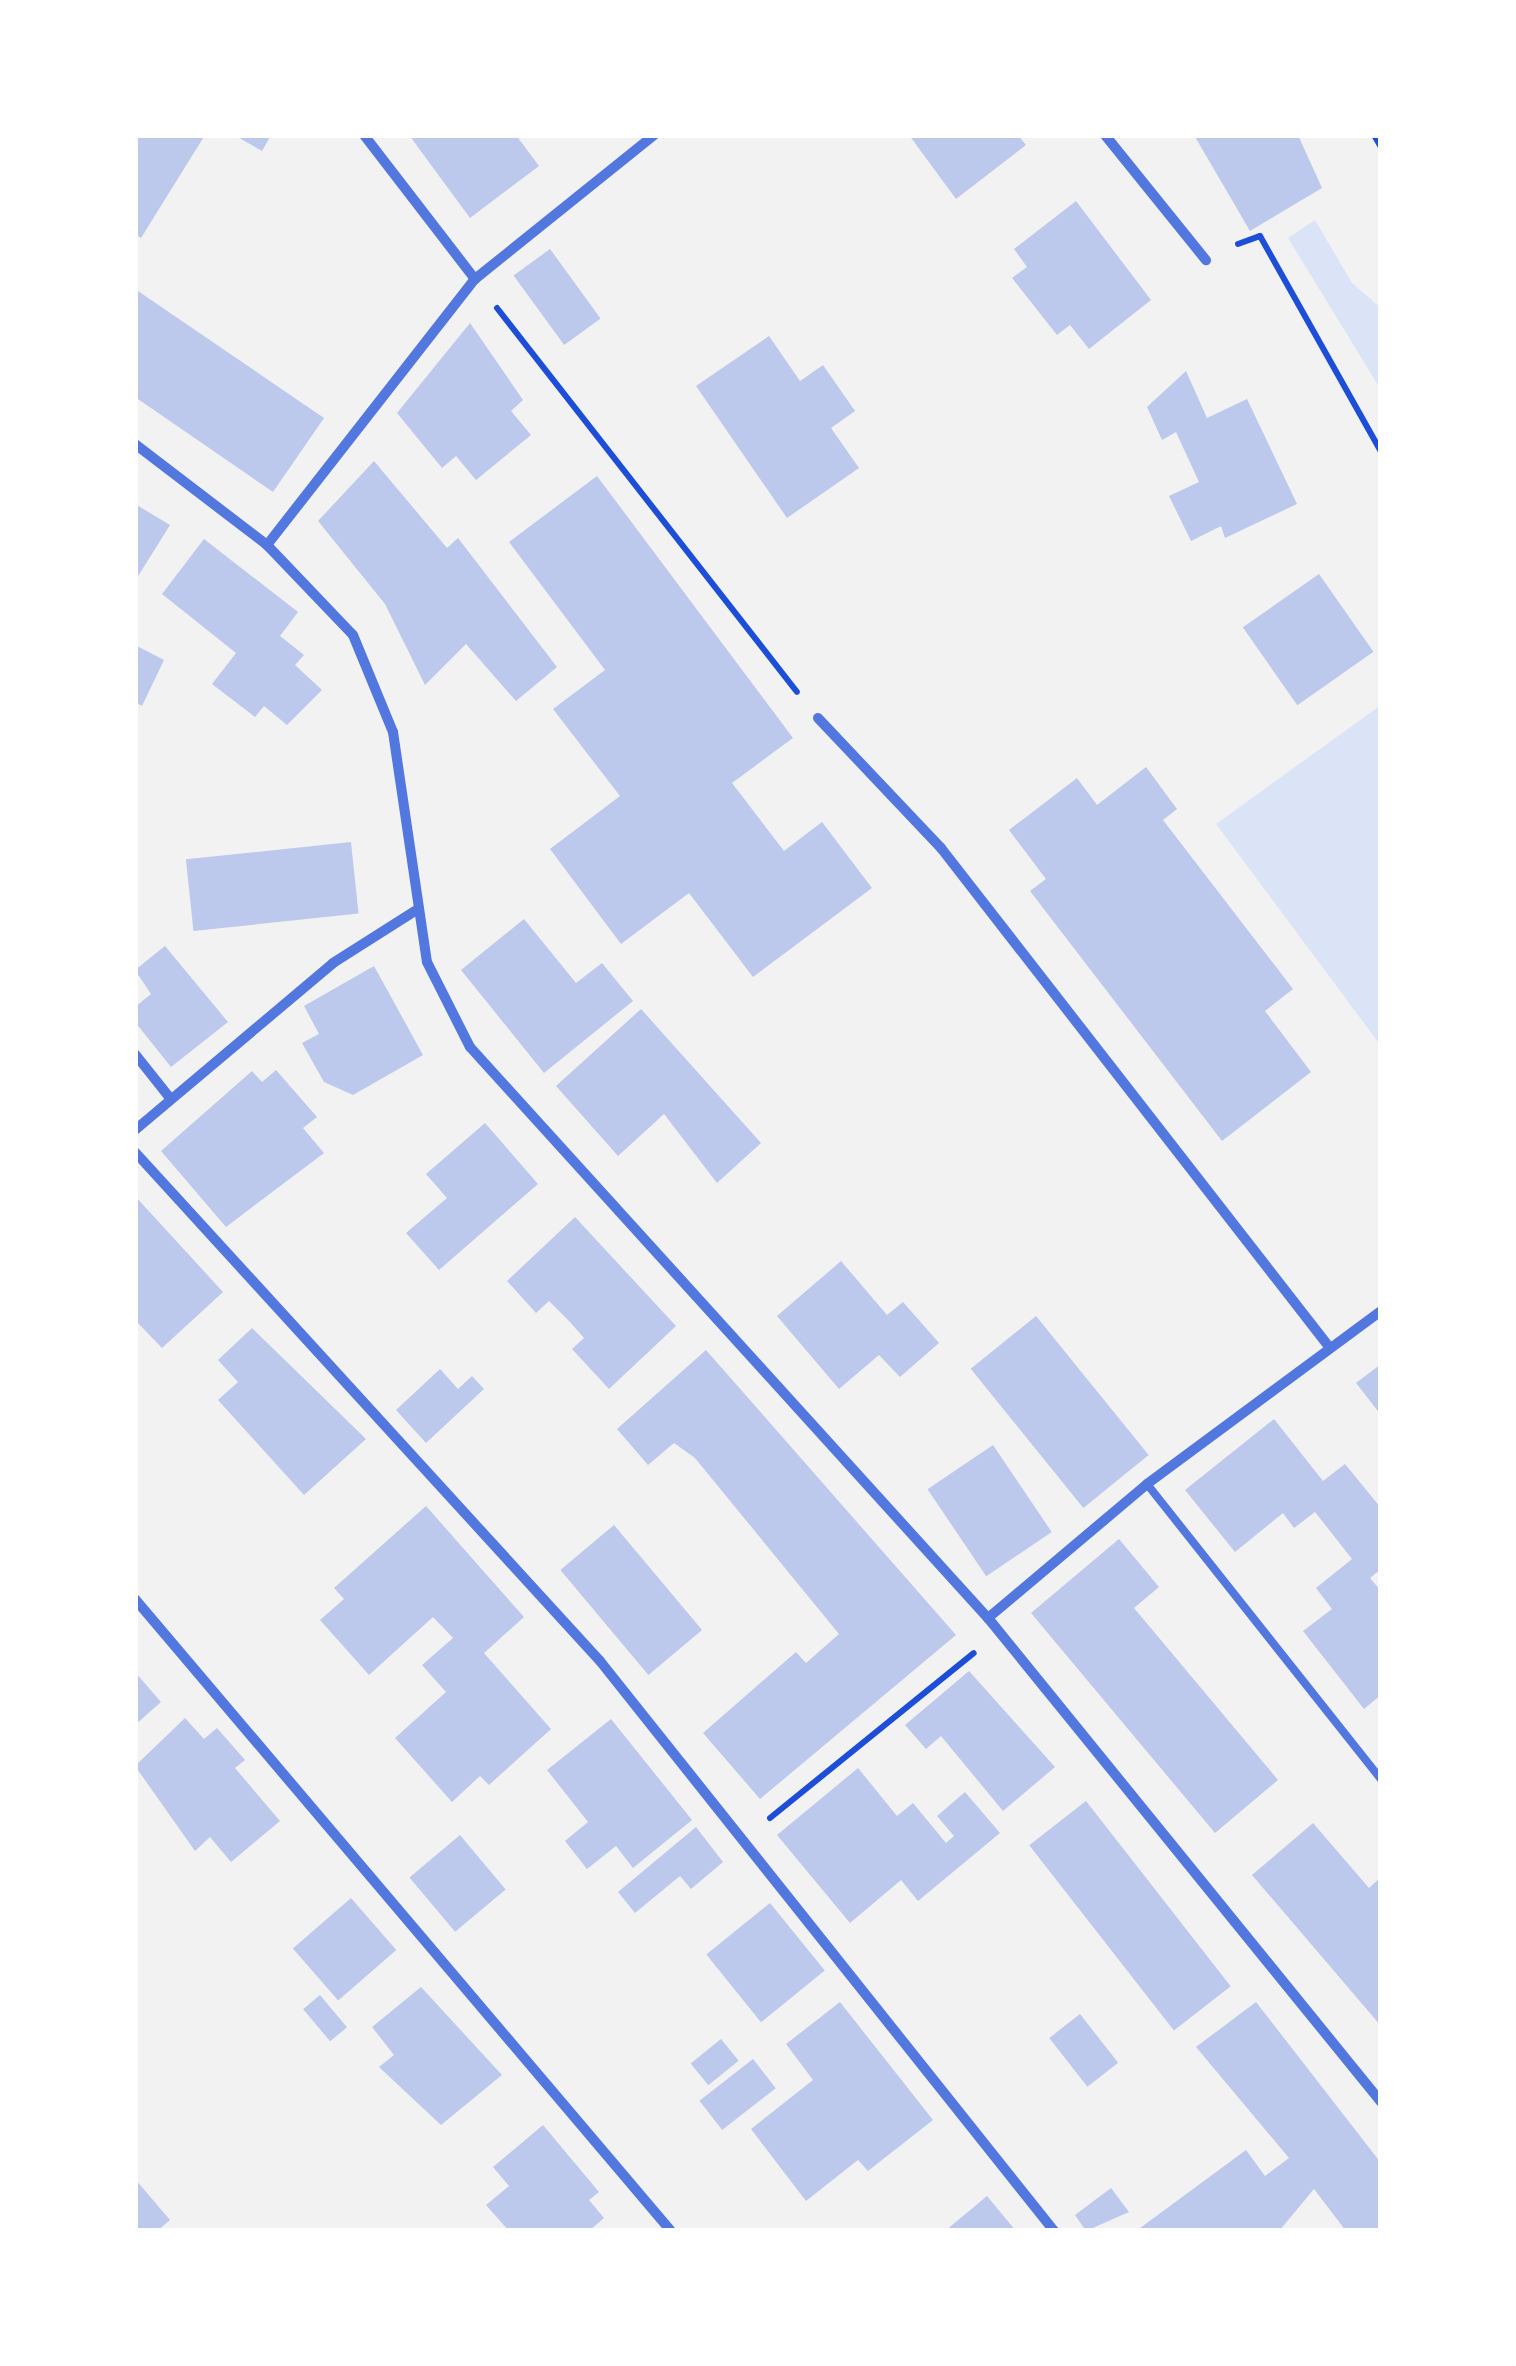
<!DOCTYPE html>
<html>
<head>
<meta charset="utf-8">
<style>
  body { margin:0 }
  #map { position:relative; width:1516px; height:2366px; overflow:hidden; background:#f2f2f2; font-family:Barlow,sans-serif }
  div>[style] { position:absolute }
  .green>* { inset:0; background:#dbe4f7 }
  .building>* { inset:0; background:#bdc9ec; transform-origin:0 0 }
  .path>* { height:6px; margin:-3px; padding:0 3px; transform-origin:3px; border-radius:3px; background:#1d4ed8 }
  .service>* { height:8px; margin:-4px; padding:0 4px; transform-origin:4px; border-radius:4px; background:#5277de }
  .minor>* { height:10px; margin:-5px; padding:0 5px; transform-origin:5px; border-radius:5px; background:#5277de }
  span { translate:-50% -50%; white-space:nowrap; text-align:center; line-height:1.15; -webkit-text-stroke:10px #fff; paint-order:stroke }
  .frame { position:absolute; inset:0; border:138px solid #fff; pointer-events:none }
</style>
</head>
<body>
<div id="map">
  <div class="green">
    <i style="clip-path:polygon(1315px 220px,1352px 283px,1381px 308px,1381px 390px,1288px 238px)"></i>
    <i style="clip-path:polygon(1381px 705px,1381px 1046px,1216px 824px)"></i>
  </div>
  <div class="building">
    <i style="clip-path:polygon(135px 135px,205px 135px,141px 238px,135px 234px)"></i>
    <i style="clip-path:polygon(234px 135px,271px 135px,262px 151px)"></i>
    <i style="clip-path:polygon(409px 135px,516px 135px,539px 166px,470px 218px)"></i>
    <i style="clip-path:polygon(909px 135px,1018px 135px,1026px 145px,956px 199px)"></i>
    <i style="clip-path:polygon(1194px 135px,1298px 135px,1322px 188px,1250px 231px)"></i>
    <i style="clip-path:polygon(1076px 201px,1151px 300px,1089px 349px,1070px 325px,1057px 335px,1012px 278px,1027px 267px,1014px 249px)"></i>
    <i style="left:550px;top:249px;width:86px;height:45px;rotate:54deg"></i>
    <i style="clip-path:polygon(135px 289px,324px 418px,273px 492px,135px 397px)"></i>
    <i style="clip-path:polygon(470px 323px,523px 400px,511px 411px,531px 435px,476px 480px,456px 456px,442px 468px,397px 413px)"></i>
    <i style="clip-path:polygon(769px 336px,800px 381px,823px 365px,855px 411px,831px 428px,859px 468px,787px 518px,696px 386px)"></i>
    <i style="clip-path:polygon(1186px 371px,1207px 418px,1247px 399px,1297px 504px,1225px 538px,1221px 526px,1191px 541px,1169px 496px,1199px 482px,1176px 432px,1162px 440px,1147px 407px)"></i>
    <i style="clip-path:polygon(374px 461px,447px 548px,458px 538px,557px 667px,516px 701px,466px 644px,425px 685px,385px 604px,318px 521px)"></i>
    <i style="clip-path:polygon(597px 476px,793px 738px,732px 783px,784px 851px,822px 822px,872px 888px,753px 977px,689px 893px,621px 944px,550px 849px,620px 796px,553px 709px,605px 670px,509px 542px)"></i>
    <i style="clip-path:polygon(135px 504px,170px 525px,135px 581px)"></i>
    <i style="clip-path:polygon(204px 539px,298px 612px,280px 636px,304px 655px,295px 665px,322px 690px,287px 725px,264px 706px,255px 717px,212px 684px,236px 653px,162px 594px)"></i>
    <i style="left:1319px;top:574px;width:95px;height:93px;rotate:55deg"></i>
    <i style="clip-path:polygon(135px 645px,164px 660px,142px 706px,135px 702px)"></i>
    <i style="clip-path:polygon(1146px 767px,1177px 809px,1163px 820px,1293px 989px,1265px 1011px,1311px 1072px,1222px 1141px,1030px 891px,1046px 879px,1009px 830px,1077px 778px,1097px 805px)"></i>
    <i style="left:351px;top:842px;width:72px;height:166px;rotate:84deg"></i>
    <i style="clip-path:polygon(524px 919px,576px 983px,602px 963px,633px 1001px,544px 1073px,461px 970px)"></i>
    <i style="clip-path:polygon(165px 946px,228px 1022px,171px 1067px,135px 1022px,135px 1007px,151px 994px,135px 970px)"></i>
    <i style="clip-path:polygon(374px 966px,423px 1055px,353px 1095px,324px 1082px,302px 1043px,319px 1034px,304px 1006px)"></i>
    <i style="clip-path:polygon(641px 1009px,761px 1143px,717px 1183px,664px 1114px,618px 1156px,556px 1086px)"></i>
    <i style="clip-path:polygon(276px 1070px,317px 1117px,303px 1128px,324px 1153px,226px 1227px,161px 1151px,252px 1071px,262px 1082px)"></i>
    <i style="clip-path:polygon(485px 1123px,538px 1184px,439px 1270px,406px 1233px,447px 1198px,426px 1174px)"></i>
    <i style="clip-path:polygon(135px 1196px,223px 1292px,162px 1348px,135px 1320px)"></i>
    <i style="clip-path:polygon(575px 1217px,676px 1326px,609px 1389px,572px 1349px,584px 1338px,570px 1322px,549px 1301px,536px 1313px,507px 1281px)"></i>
    <i style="clip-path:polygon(841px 1261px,887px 1315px,903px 1302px,939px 1343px,900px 1377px,879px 1355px,839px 1389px,777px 1316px)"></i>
    <i style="left:1036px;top:1316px;width:179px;height:84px;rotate:51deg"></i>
    <i style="clip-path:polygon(252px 1328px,366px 1439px,304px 1495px,218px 1400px,238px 1382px,218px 1360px)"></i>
    <i style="clip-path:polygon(706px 1350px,956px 1635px,760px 1799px,703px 1733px,796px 1652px,806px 1663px,839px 1634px,695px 1458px,674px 1443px,648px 1465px,617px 1429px)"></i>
    <i style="clip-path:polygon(1381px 1364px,1381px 1415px,1356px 1383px)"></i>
    <i style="clip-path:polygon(440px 1369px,458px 1389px,472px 1376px,484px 1389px,426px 1443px,396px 1410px)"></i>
    <i style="clip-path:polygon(1274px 1419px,1323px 1481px,1345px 1464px,1381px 1508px,1381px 1569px,1370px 1578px,1381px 1591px,1381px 1695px,1364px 1709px,1303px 1631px,1332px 1609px,1316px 1588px,1352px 1559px,1315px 1512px,1294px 1528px,1283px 1513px,1235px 1552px,1185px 1490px)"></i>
    <i style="left:993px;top:1445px;width:105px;height:79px;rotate:56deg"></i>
    <i style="clip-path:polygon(426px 1506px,524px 1617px,484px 1653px,551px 1729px,489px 1785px,480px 1776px,452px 1802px,395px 1738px,446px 1692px,422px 1665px,453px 1638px,433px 1617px,369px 1675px,320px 1620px,344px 1599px,334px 1588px)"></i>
    <i style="left:614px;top:1525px;width:137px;height:70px;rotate:50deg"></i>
    <i style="clip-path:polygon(1119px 1539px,1159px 1587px,1134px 1608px,1278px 1780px,1215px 1833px,1031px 1613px)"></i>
    <i style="clip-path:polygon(969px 1671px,1055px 1767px,1003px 1811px,941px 1736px,926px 1749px,905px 1725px)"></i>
    <i style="clip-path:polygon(135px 1672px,161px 1702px,135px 1725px)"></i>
    <i style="clip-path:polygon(185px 1718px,204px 1739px,217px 1728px,245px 1760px,235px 1768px,280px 1821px,231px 1862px,210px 1837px,195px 1851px,135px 1766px)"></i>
    <i style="clip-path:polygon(611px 1719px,692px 1820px,633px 1868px,616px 1846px,587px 1869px,565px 1841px,588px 1822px,547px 1770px)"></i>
    <i style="clip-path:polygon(858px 1768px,897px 1816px,913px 1803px,946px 1843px,954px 1836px,937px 1816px,965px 1792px,1000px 1833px,918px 1901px,901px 1880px,850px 1923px,777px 1835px)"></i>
    <i style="left:1086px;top:1801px;width:235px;height:72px;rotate:52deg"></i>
    <i style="clip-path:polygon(1313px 1823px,1369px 1888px,1381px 1877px,1381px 2026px,1252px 1875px)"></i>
    <i style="clip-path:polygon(696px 1827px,723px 1862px,691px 1889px,680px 1876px,635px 1913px,618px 1892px)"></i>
    <i style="left:460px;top:1835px;width:71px;height:66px;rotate:50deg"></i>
    <i style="left:351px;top:1898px;width:69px;height:77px;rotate:49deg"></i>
    <i style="left:770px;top:1903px;width:87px;height:82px;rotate:51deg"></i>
    <i style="clip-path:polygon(421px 1987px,502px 2075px,441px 2125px,379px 2067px,394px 2055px,372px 2027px)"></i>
    <i style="left:320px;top:1995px;width:42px;height:22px;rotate:50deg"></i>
    <i style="clip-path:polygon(840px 2002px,933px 2120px,868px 2171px,858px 2160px,806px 2201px,751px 2129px,813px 2080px,786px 2044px)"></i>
    <i style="clip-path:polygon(1256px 2002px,1381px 2163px,1381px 2231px,1346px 2231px,1314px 2189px,1279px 2231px,1136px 2231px,1246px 2150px,1265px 2176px,1289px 2158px,1196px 2047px)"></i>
    <i style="left:1080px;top:2014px;width:62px;height:39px;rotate:52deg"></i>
    <i style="left:721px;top:2039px;width:28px;height:39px;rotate:51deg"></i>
    <i style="left:753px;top:2059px;width:37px;height:68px;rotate:52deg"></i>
    <i style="clip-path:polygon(543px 2125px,599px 2192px,589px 2200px,604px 2218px,589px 2231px,509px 2231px,486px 2205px,509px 2186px,493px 2167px)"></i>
    <i style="clip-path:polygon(135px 2179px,170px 2220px,157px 2231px,135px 2231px)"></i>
    <i style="clip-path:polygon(1111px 2188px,1129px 2212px,1086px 2231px,1075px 2215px)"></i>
    <i style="clip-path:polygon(987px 2196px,1016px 2231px,945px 2231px)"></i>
  </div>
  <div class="path">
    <i style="left:1374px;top:135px;width:14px;rotate:60deg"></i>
    <i style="left:1238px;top:244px;width:23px;rotate:-20deg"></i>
    <i style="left:1260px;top:236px;width:248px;rotate:60.7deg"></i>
    <i style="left:497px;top:308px;width:487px;rotate:52deg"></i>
    <i style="left:770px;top:1818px;width:262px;rotate:-39deg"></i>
  </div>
  <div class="service">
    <i style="left:1147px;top:1484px;width:377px;rotate:51.6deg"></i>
  </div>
  <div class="minor">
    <i style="left:364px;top:135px;width:182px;rotate:52.4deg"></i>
    <i style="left:1105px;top:135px;width:161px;rotate:51.1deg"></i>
    <i style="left:135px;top:444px;width:166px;rotate:37.4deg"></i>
    <i style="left:267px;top:545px;width:124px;rotate:46.3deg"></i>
    <i style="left:353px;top:635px;width:105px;rotate:67.6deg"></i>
    <i style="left:393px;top:732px;width:232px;rotate:81.6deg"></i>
    <i style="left:427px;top:962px;width:95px;rotate:63.2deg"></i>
    <i style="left:470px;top:1047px;width:771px;rotate:47.79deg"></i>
    <i style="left:988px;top:1618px;width:623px;rotate:50.92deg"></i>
    <i style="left:267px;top:545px;width:338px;rotate:-52deg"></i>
    <i style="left:475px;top:279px;width:230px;rotate:-38.8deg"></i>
    <i style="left:818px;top:718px;width:179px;rotate:46.6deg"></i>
    <i style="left:941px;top:848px;width:633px;rotate:52.12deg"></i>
    <i style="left:135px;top:1054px;width:56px;rotate:51.5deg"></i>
    <i style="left:135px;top:1130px;width:259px;rotate:-40.1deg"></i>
    <i style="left:333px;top:963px;width:97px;rotate:-32.4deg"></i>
    <i style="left:135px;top:1152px;width:689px;rotate:47.59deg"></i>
    <i style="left:600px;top:1661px;width:729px;rotate:51.46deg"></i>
    <i style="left:135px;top:1599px;width:829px;rotate:49.7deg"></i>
    <i style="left:988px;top:1618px;width:208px;rotate:-40.1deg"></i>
    <i style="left:1147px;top:1484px;width:291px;rotate:-36.5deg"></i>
  </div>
  <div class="frame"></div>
</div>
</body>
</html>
